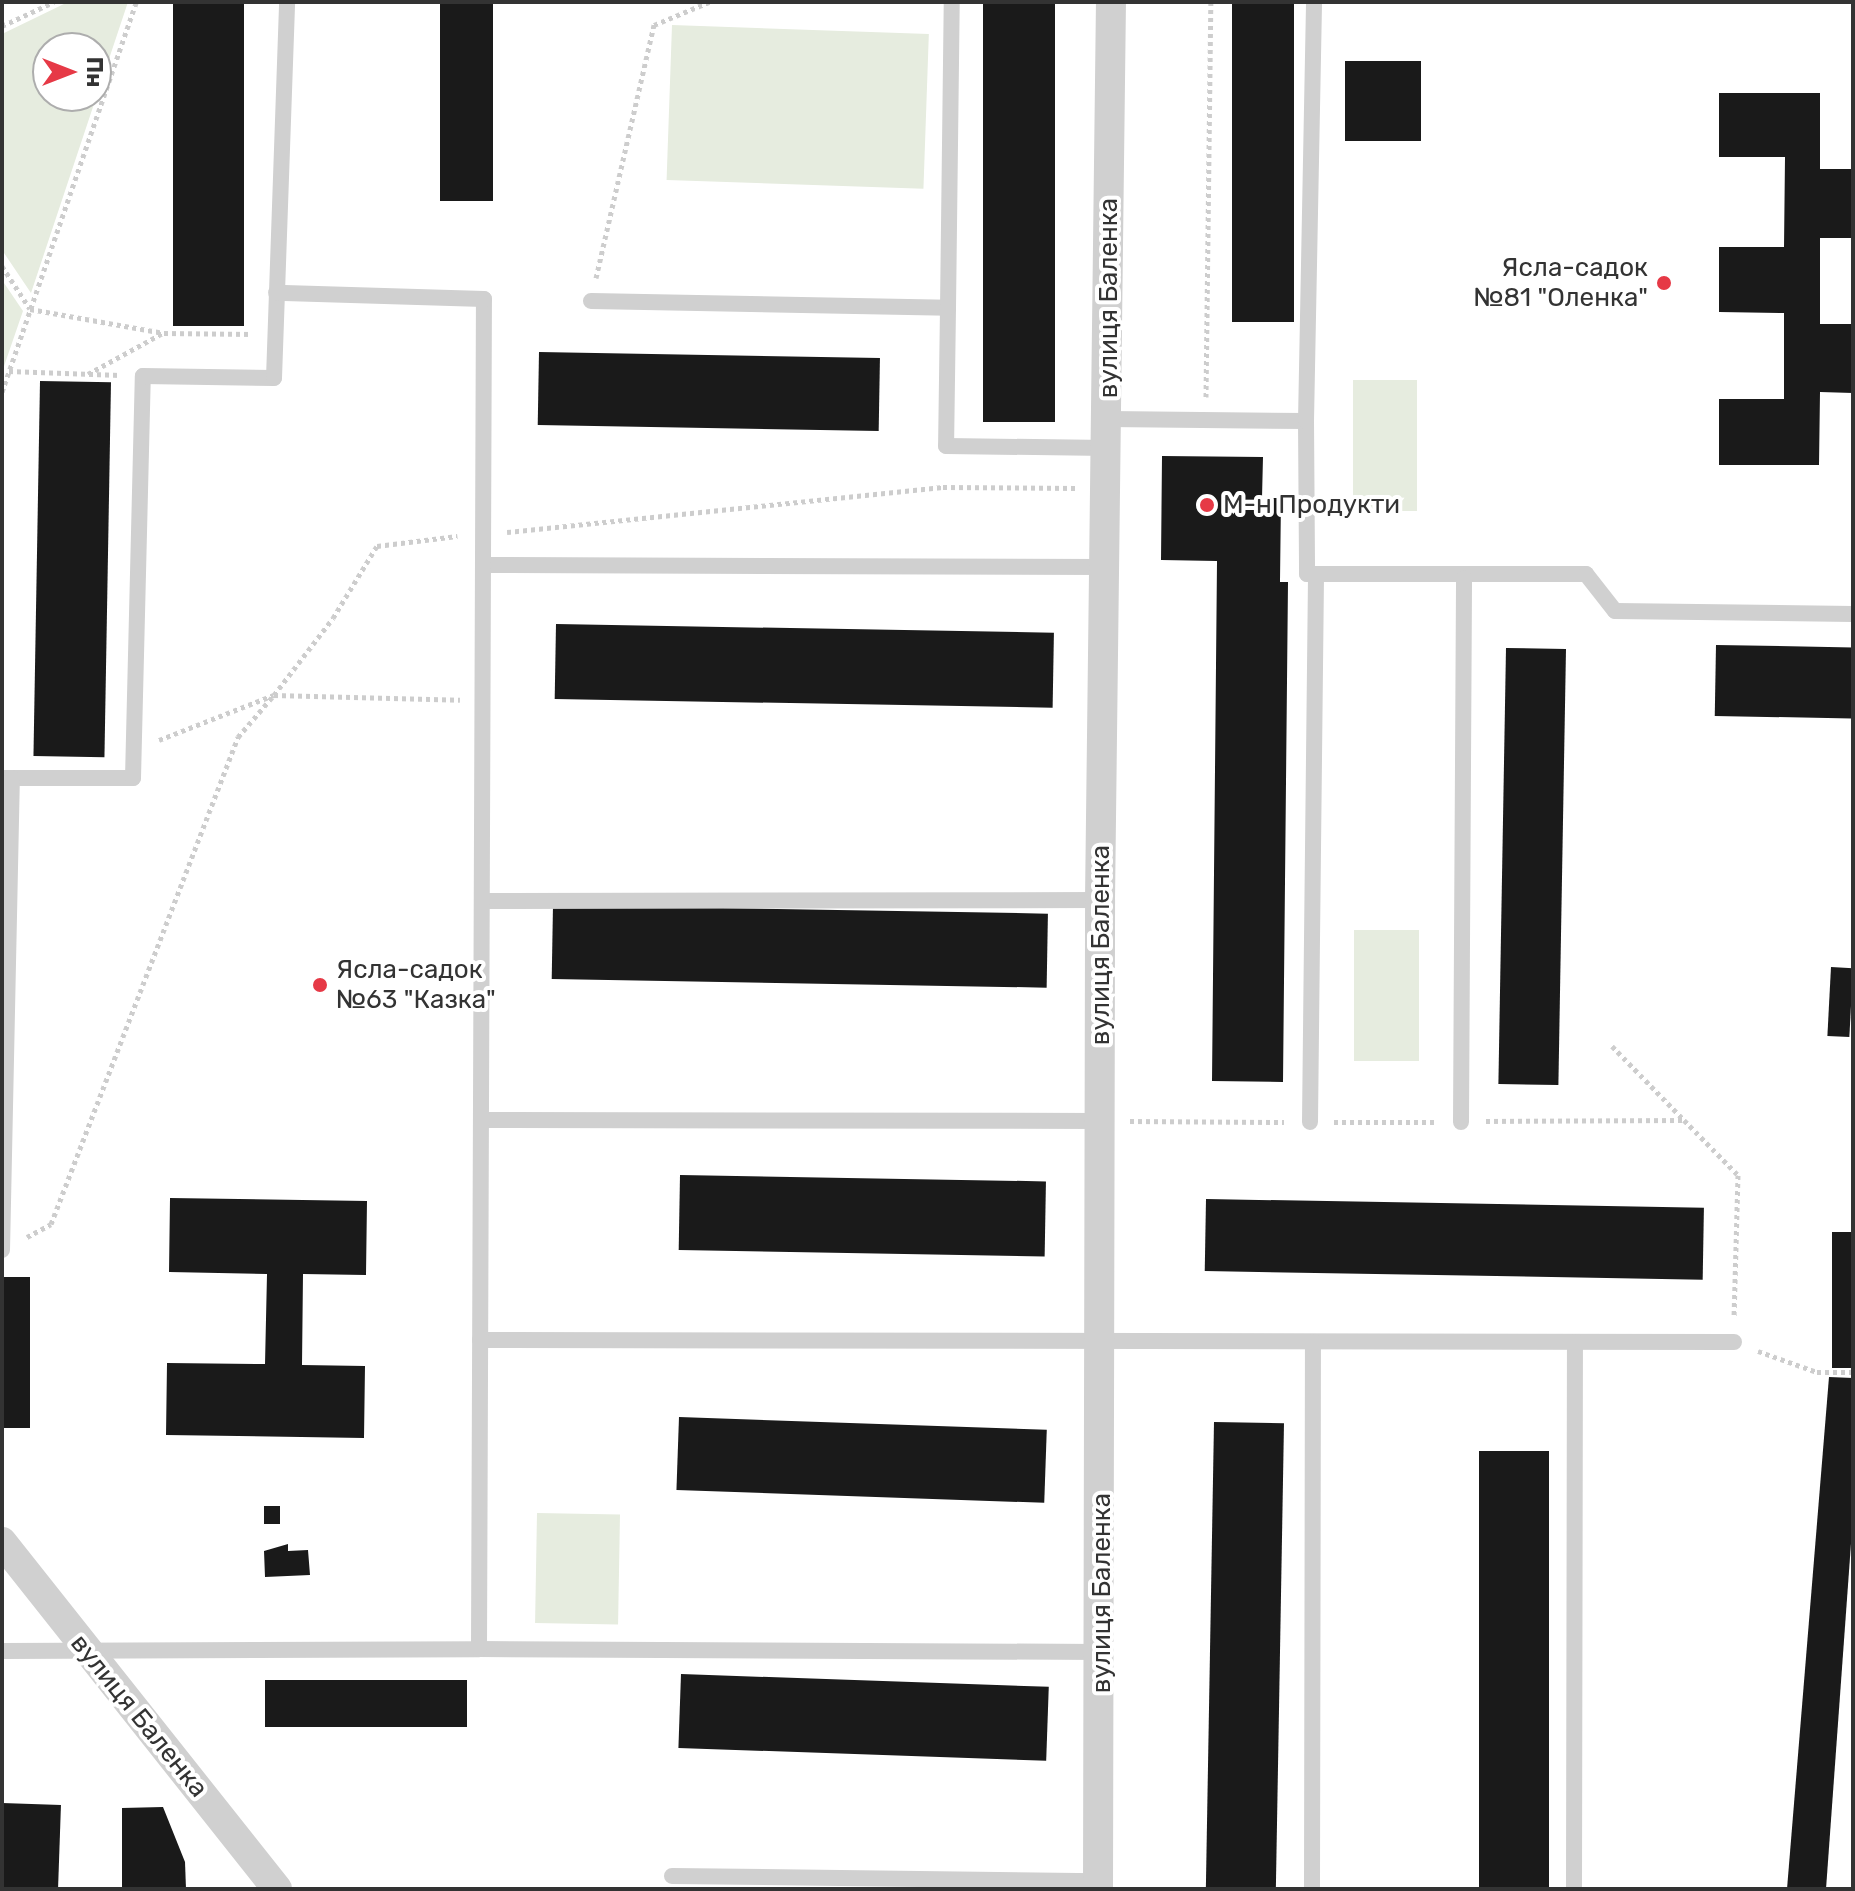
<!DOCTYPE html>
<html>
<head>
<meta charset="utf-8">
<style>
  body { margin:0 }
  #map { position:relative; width:1855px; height:1891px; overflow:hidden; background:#fff; font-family:Rubik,sans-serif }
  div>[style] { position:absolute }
  .green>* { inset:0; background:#e6ecdf; transform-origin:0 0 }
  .building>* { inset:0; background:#1a1a1a; transform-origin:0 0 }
  .path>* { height:5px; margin-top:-2.5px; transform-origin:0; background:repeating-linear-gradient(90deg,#cdcdcd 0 4px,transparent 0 8px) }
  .service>* { height:16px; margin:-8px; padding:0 8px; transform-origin:8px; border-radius:8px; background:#d0d0d0 }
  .minor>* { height:30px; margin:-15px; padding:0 15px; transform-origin:15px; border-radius:15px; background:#d0d0d0 }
  .dots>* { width:22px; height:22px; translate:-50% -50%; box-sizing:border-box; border:4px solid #fff; border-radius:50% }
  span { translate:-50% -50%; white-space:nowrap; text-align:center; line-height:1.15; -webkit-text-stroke:8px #fff; paint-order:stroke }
  .poi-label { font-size:26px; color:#333 }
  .right { translate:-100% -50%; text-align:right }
  .left { translate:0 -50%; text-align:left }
  .street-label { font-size:26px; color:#333 }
  .frame { position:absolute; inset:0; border:4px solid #333; pointer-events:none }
  .north { position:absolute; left:32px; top:32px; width:80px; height:80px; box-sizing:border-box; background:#fff; border:2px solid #adadad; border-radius:50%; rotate:90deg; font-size:22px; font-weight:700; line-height:32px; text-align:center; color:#333 }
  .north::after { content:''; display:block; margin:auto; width:28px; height:36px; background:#e63946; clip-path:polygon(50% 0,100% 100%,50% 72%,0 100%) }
</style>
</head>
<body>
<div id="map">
  <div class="green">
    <i style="clip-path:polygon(evenodd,68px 2px,128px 2px,31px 293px,2px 250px,2px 34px,68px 2px,96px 48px,96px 96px,48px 96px,48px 48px,96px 48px)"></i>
    <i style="left:672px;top:25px;width:257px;height:155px;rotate:2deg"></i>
    <i style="clip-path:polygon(2px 280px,23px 311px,2px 372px)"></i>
    <i style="left:1417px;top:380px;width:131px;height:64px;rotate:90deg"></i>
    <i style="left:1354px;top:930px;width:65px;height:131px"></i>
    <i style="left:537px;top:1513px;width:83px;height:110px;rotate:1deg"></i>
  </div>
  <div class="building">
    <i style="left:173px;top:2px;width:71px;height:324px"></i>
    <i style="left:440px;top:2px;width:53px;height:199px"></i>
    <i style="left:983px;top:2px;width:72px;height:420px"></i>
    <i style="left:1232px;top:2px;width:62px;height:320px"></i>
    <i style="left:1345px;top:61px;width:76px;height:80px"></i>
    <i style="clip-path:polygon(1719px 93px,1820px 93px,1820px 169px,1853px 169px,1853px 238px,1820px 238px,1820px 324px,1853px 324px,1853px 393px,1820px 392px,1819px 465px,1719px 465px,1719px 399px,1784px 399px,1784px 313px,1719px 312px,1719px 247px,1784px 247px,1785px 157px,1719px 157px)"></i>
    <i style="left:539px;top:352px;width:341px;height:73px;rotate:1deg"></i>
    <i style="left:40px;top:381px;width:71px;height:375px;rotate:1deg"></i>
    <i style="clip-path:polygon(1162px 456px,1263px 457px,1262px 498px,1281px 498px,1280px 582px,1288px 582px,1283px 1082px,1212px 1081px,1217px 561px,1161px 560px)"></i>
    <i style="left:556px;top:624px;width:498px;height:75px;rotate:1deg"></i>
    <i style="left:1716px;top:645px;width:137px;height:71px;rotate:1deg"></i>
    <i style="left:1506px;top:648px;width:60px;height:436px;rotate:1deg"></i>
    <i style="left:553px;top:905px;width:495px;height:74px;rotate:1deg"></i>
    <i style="left:1831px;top:967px;width:22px;height:69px;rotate:3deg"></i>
    <i style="left:680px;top:1175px;width:366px;height:75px;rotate:1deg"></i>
    <i style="clip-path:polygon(170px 1198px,367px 1201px,366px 1275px,303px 1274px,302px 1365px,365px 1366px,364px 1438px,166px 1435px,167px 1363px,265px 1364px,267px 1274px,169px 1272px)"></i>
    <i style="left:1206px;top:1199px;width:498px;height:72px;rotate:1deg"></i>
    <i style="left:1853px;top:1232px;width:136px;height:21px;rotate:90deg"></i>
    <i style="left:2px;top:1277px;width:28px;height:151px"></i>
    <i style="clip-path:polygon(1829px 1377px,1853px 1378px,1853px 1516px,1826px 1889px,1787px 1889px)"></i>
    <i style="left:679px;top:1417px;width:368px;height:73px;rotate:2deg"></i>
    <i style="left:1214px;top:1422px;width:70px;height:467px;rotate:1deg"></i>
    <i style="left:1479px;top:1451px;width:70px;height:438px"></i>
    <i style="left:264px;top:1506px;width:16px;height:18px"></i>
    <i style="clip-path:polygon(288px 1544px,288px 1551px,308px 1550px,310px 1575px,265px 1577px,264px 1551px)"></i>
    <i style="left:681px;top:1674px;width:368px;height:74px;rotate:2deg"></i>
    <i style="left:265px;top:1680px;width:202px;height:47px"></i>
    <i style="left:2px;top:1803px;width:59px;height:86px;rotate:2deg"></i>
    <i style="clip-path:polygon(163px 1807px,185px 1862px,186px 1889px,122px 1889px,122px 1808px)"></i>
  </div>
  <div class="path">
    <i style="left:2px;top:26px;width:57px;rotate:-24.8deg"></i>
    <i style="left:2px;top:266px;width:51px;rotate:56.9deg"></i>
    <i style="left:30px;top:309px;width:136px;rotate:10.2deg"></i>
    <i style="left:164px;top:333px;width:88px;rotate:0.7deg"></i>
    <i style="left:596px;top:278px;width:260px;rotate:-77.1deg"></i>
    <i style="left:654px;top:25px;width:60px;rotate:-22.7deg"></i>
    <i style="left:9px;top:371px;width:111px;rotate:2.1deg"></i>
    <i style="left:88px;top:374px;width:85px;rotate:-28.7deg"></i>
    <i style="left:2px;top:392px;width:412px;rotate:-71deg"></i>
    <i style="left:1206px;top:397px;width:395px;rotate:-89.3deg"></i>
    <i style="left:507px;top:532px;width:438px;rotate:-5.9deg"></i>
    <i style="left:943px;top:487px;width:132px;rotate:0.4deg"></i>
    <i style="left:159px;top:740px;width:123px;rotate:-21.4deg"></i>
    <i style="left:274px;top:695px;width:97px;rotate:-52.5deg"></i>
    <i style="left:333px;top:618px;width:84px;rotate:-58.6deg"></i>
    <i style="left:377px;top:546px;width:81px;rotate:-7.1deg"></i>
    <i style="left:1612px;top:1046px;width:103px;rotate:45.8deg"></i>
    <i style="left:1130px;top:1121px;width:154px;rotate:0.4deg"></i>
    <i style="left:1486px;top:1121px;width:198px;rotate:-0.3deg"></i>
    <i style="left:1684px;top:1120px;width:77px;rotate:45.5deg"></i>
    <i style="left:1738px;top:1175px;width:143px;rotate:91.6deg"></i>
    <i style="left:1334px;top:1122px;width:102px"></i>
    <i style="left:27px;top:1237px;width:27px;rotate:-28deg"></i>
    <i style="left:51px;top:1224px;width:522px;rotate:-68.99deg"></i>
    <i style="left:238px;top:737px;width:55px;rotate:-49.4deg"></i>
    <i style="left:274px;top:695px;width:186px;rotate:1.5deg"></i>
    <i style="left:1758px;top:1351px;width:63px;rotate:19.6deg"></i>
    <i style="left:1817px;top:1372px;width:36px"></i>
  </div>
  <div class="service">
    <i style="left:591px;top:301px;width:357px;rotate:1.1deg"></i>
    <i style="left:948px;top:308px;width:138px;rotate:90.8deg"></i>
    <i style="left:946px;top:446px;width:162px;rotate:0.7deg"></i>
    <i style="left:948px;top:308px;width:306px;rotate:-89.3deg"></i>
    <i style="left:1108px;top:419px;width:198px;rotate:0.6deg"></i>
    <i style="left:1306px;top:421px;width:153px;rotate:89.6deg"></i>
    <i style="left:1307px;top:574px;width:279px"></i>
    <i style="left:1586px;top:574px;width:47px;rotate:51.9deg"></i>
    <i style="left:1615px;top:611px;width:238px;rotate:0.7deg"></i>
    <i style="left:1306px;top:421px;width:419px;rotate:-88.9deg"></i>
    <i style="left:483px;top:565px;width:624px;rotate:0.18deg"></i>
    <i style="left:2px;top:778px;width:131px"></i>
    <i style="left:133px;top:778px;width:402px;rotate:-88.6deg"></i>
    <i style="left:143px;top:376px;width:131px;rotate:0.9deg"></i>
    <i style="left:274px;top:378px;width:376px;rotate:-88deg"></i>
    <i style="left:482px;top:901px;width:618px;rotate:-0.09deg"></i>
    <i style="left:481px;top:1120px;width:620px;rotate:0.09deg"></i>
    <i style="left:1310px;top:1122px;width:548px;rotate:-89.37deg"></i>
    <i style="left:1461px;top:1122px;width:544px;rotate:-89.68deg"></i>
    <i style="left:2px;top:1250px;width:472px;rotate:-88.8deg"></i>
    <i style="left:480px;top:1340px;width:1254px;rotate:0.09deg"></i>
    <i style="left:479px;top:1649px;width:623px;rotate:0.28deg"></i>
    <i style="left:2px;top:1651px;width:477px;rotate:-0.2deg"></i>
    <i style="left:479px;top:1649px;width:1350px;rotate:-89.79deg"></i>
    <i style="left:484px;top:299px;width:208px;rotate:-178.3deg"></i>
    <i style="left:672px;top:1876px;width:426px;rotate:0.7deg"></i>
    <i style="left:1312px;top:1889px;width:547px;rotate:-89.9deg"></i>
    <i style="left:1574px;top:1889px;width:547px;rotate:-89.9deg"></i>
  </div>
  <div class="minor">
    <i style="left:2px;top:1542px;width:443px;rotate:51.6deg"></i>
    <i style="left:1098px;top:1889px;width:989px;rotate:-89.88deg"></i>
    <i style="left:1100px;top:900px;width:898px;rotate:-89.3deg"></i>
  </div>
  <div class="dots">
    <i style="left:1664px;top:283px;background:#e63946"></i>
    <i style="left:1207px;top:505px;background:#e63946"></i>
    <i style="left:320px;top:985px;background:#e63946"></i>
  </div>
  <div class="poi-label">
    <span class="right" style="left:1648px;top:283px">Ясла-садок<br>№81 "Оленка"</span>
    <span class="left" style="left:1223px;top:505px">М-н Продукти</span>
    <span class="left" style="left:336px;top:985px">Ясла-садок<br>№63 "Казка"</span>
  </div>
  <div class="street-label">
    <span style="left:1109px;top:298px;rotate:-90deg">вулиця Баленка</span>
    <span style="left:1101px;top:945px;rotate:-90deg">вулиця Баленка</span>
    <span style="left:1102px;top:1593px;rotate:-90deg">вулиця Баленка</span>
    <span style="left:139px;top:1716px;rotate:51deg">вулиця Баленка</span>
  </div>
  <div class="frame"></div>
  <div class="north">Пн</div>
</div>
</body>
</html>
